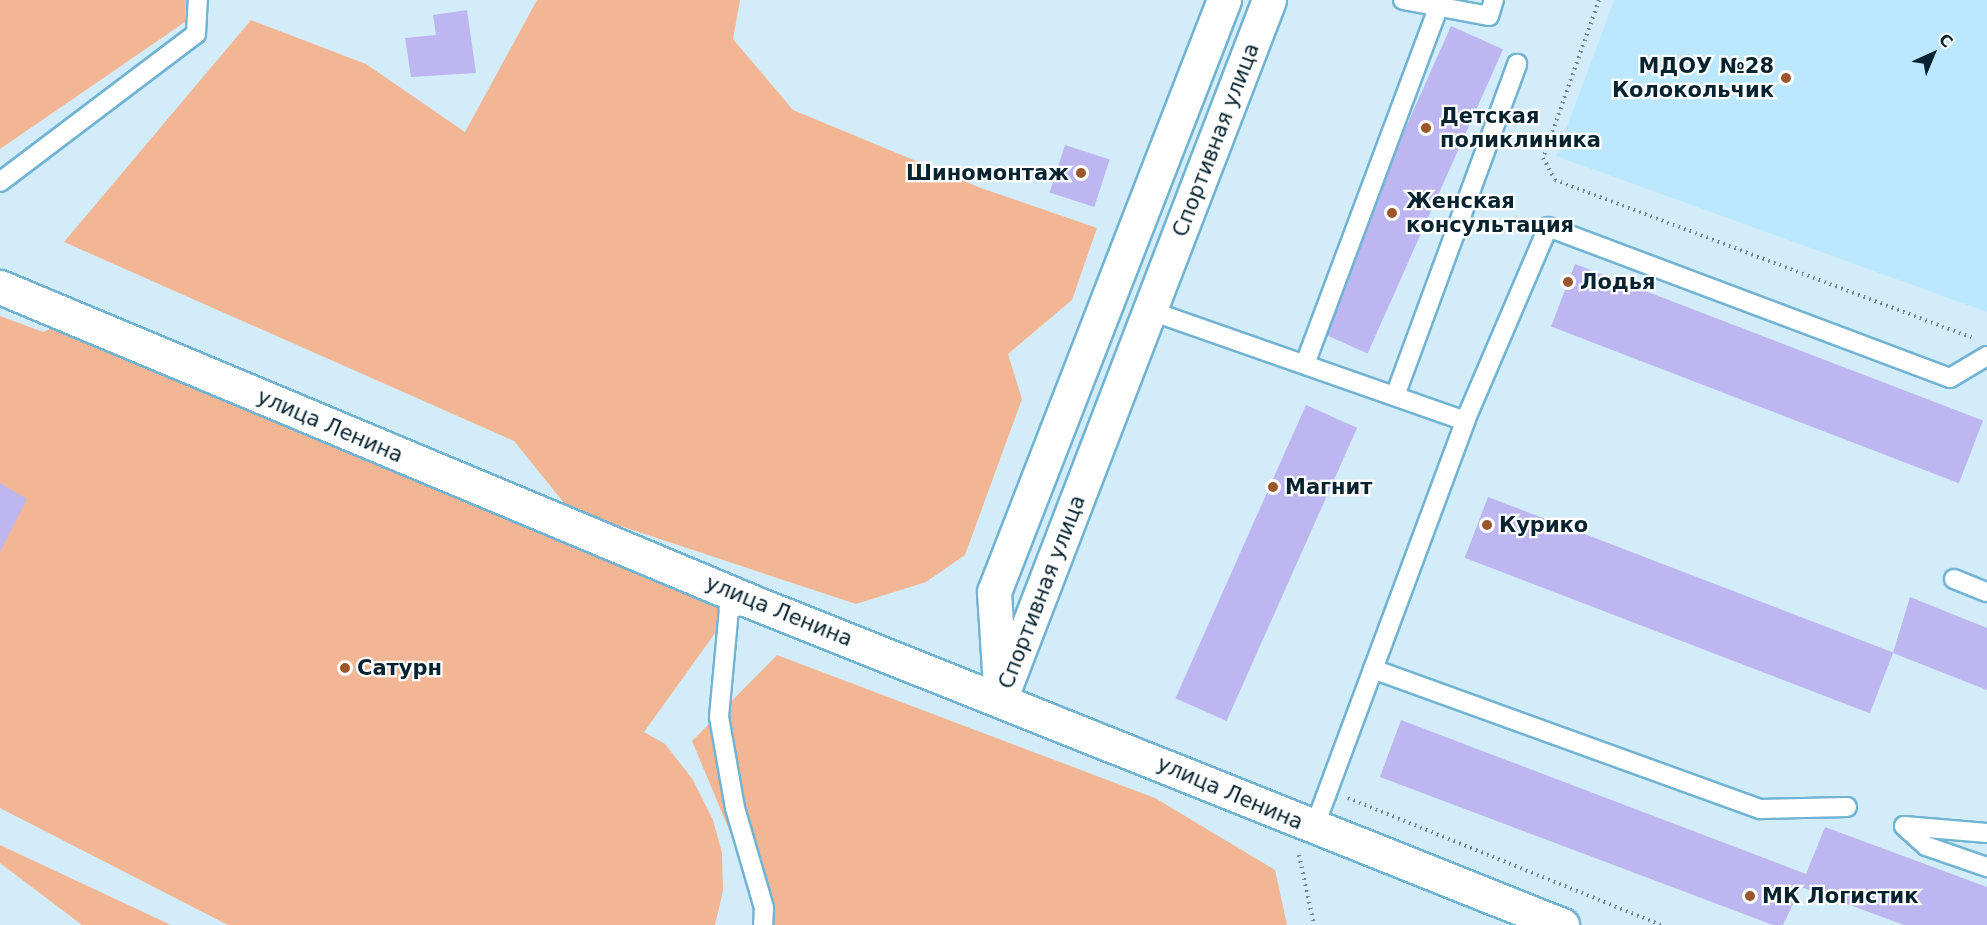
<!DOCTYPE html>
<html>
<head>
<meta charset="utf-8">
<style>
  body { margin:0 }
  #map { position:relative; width:1987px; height:925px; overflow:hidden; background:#d3ecf9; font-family:"DejaVu Sans",sans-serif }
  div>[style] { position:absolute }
  .built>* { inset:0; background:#bce8ff }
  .green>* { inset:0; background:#f3b695 }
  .building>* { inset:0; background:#bdb6f0; transform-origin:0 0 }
  .path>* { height:4px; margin-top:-2px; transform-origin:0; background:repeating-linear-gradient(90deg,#6f8a96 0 1.5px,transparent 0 6px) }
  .roads { filter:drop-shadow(2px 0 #71b3d2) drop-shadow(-2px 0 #71b3d2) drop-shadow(0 2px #71b3d2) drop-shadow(0 -2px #71b3d2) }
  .service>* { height:18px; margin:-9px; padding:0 9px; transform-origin:9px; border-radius:9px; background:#fff }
  .minor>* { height:33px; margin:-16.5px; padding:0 16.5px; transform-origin:16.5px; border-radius:16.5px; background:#fff }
  .tertiary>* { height:33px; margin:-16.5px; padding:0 16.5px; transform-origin:16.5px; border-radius:16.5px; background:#fff }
  .dots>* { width:16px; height:16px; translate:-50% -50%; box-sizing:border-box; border:3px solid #fff; border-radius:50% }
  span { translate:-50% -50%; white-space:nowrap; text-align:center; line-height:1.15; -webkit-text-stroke:4.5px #fff; paint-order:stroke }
  .poi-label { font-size:21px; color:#07232f; font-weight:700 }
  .right { translate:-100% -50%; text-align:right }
  .left { translate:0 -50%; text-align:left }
  .street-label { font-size:21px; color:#07232f }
  .north { position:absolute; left:1903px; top:24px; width:60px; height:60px; -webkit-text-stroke:4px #fff; paint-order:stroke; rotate:44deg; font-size:16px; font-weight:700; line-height:24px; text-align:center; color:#07232f }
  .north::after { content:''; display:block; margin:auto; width:21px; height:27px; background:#07232f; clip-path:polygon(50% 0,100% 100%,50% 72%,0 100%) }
</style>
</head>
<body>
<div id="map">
  <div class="built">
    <i style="clip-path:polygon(1614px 0,1987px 0,1987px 312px,1556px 156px)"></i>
  </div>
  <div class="green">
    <i style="clip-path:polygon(0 0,186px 0,185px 22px,0 149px)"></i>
    <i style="clip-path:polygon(537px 0,740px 0,733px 39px,793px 110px,981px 188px,1097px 228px,1072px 300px,1008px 354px,1022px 399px,965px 555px,926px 582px,856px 604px,569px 509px,514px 441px,64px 242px,251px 20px,366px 64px,465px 132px)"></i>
    <i style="clip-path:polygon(0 316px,43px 332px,67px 322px,736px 604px,644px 732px,665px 744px,693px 780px,713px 820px,722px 853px,723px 891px,715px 925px,228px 925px,0 808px)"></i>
    <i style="clip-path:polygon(777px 655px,1155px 798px,1275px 870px,1287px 925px,769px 925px,692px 741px)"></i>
    <i style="clip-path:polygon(0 846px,0 845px,171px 925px,82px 925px,0 863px)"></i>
  </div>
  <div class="building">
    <i style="clip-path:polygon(467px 10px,476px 73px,411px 77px,405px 38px,436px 35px,433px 15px)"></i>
    <i style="left:1451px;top:26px;width:57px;height:333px;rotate:24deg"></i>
    <i style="left:1065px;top:145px;width:47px;height:50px;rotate:18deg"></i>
    <i style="left:1575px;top:264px;width:437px;height:67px;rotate:21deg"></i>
    <i style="left:1306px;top:405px;width:56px;height:321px;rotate:24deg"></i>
    <i style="clip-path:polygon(0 483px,27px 499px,0 552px)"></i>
    <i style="left:1488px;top:497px;width:434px;height:65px;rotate:21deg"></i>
    <i style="clip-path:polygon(1910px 597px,1987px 628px,1987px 690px,1893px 653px)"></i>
    <i style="clip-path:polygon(1401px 720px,1806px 874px,1825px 827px,1987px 887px,1987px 925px,1904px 925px,1801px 887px,1783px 925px,1773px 925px,1380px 777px)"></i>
  </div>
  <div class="path">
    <i style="left:1599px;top:0;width:168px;rotate:109.5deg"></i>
    <i style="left:1543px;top:158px;width:25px;rotate:61deg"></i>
    <i style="left:1555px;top:180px;width:445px;rotate:20.7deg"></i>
    <i style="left:1348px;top:798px;width:338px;rotate:22.1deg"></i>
    <i style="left:1299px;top:855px;width:72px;rotate:77.9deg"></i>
  </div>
  <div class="roads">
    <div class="service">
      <i style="left:1403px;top:0;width:87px;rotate:10.5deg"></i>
      <i style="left:1489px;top:16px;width:17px;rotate:-73deg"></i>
      <i style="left:0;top:182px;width:246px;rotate:-37.1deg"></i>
      <i style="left:196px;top:34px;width:34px;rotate:-87deg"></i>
      <i style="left:1151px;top:311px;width:333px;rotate:19.3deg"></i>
      <i style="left:1465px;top:421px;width:211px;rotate:-66.8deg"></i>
      <i style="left:1548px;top:227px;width:429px;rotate:20.6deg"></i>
      <i style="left:1950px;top:378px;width:43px;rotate:-30.7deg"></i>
      <i style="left:1305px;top:364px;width:377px;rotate:-69.5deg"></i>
      <i style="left:1395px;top:396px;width:354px;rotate:-69.8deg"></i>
      <i style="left:1954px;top:579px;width:35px;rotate:22deg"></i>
      <i style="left:750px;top:604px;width:22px;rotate:167deg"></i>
      <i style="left:729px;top:609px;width:108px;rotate:95.3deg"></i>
      <i style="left:719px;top:717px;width:92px;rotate:80deg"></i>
      <i style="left:735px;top:808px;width:104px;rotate:73.8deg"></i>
      <i style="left:764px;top:908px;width:17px;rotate:93deg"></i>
      <i style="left:1373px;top:669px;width:412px;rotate:19.9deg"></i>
      <i style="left:1760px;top:809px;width:87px;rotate:-1.3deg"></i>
      <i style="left:1314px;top:828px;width:434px;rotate:-69.6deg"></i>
      <i style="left:1987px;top:833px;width:83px;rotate:-175.2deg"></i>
      <i style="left:1904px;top:826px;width:30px;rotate:42deg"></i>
      <i style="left:1926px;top:846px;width:65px;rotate:19deg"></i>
    </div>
    <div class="minor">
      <i style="left:1000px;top:687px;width:95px;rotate:-93.6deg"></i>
      <i style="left:994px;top:592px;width:635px;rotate:-68.77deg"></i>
      <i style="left:1001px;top:697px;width:747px;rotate:-68.97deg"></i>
    </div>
    <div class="tertiary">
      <i style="left:0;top:287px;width:818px;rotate:22.71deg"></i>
      <i style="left:755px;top:603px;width:869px;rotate:21.75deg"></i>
    </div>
  </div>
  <div class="dots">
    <i style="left:1786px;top:78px;background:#9b562b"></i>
    <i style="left:1426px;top:128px;background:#9b562b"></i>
    <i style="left:1081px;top:173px;background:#9b562b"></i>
    <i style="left:1392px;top:213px;background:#9b562b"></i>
    <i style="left:1568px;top:282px;background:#9b562b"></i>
    <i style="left:1273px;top:487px;background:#9b562b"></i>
    <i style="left:1487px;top:525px;background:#9b562b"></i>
    <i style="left:345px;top:668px;background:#9b562b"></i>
    <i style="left:1750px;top:896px;background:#9b562b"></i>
  </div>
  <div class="poi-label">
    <span class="right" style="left:1774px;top:78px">МДОУ №28<br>Колокольчик</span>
    <span class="left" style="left:1440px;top:128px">Детская<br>поликлиника</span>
    <span class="right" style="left:1069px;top:173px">Шиномонтаж</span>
    <span class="left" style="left:1406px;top:213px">Женская<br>консультация</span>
    <span class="left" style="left:1580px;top:282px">Лодья</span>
    <span class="left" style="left:1285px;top:487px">Магнит</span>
    <span class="left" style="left:1499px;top:525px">Курико</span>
    <span class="left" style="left:357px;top:668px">Сатурн</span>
    <span class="left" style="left:1762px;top:896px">МК Логистик</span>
  </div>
  <div class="street-label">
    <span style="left:1216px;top:140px;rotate:-69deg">Спортивная улица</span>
    <span style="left:330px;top:426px;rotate:23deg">улица Ленина</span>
    <span style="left:1042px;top:592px;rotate:-69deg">Спортивная улица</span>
    <span style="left:779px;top:611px;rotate:22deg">улица Ленина</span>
    <span style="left:1230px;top:793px;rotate:23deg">улица Ленина</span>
  </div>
  <div class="north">С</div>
</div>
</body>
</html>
